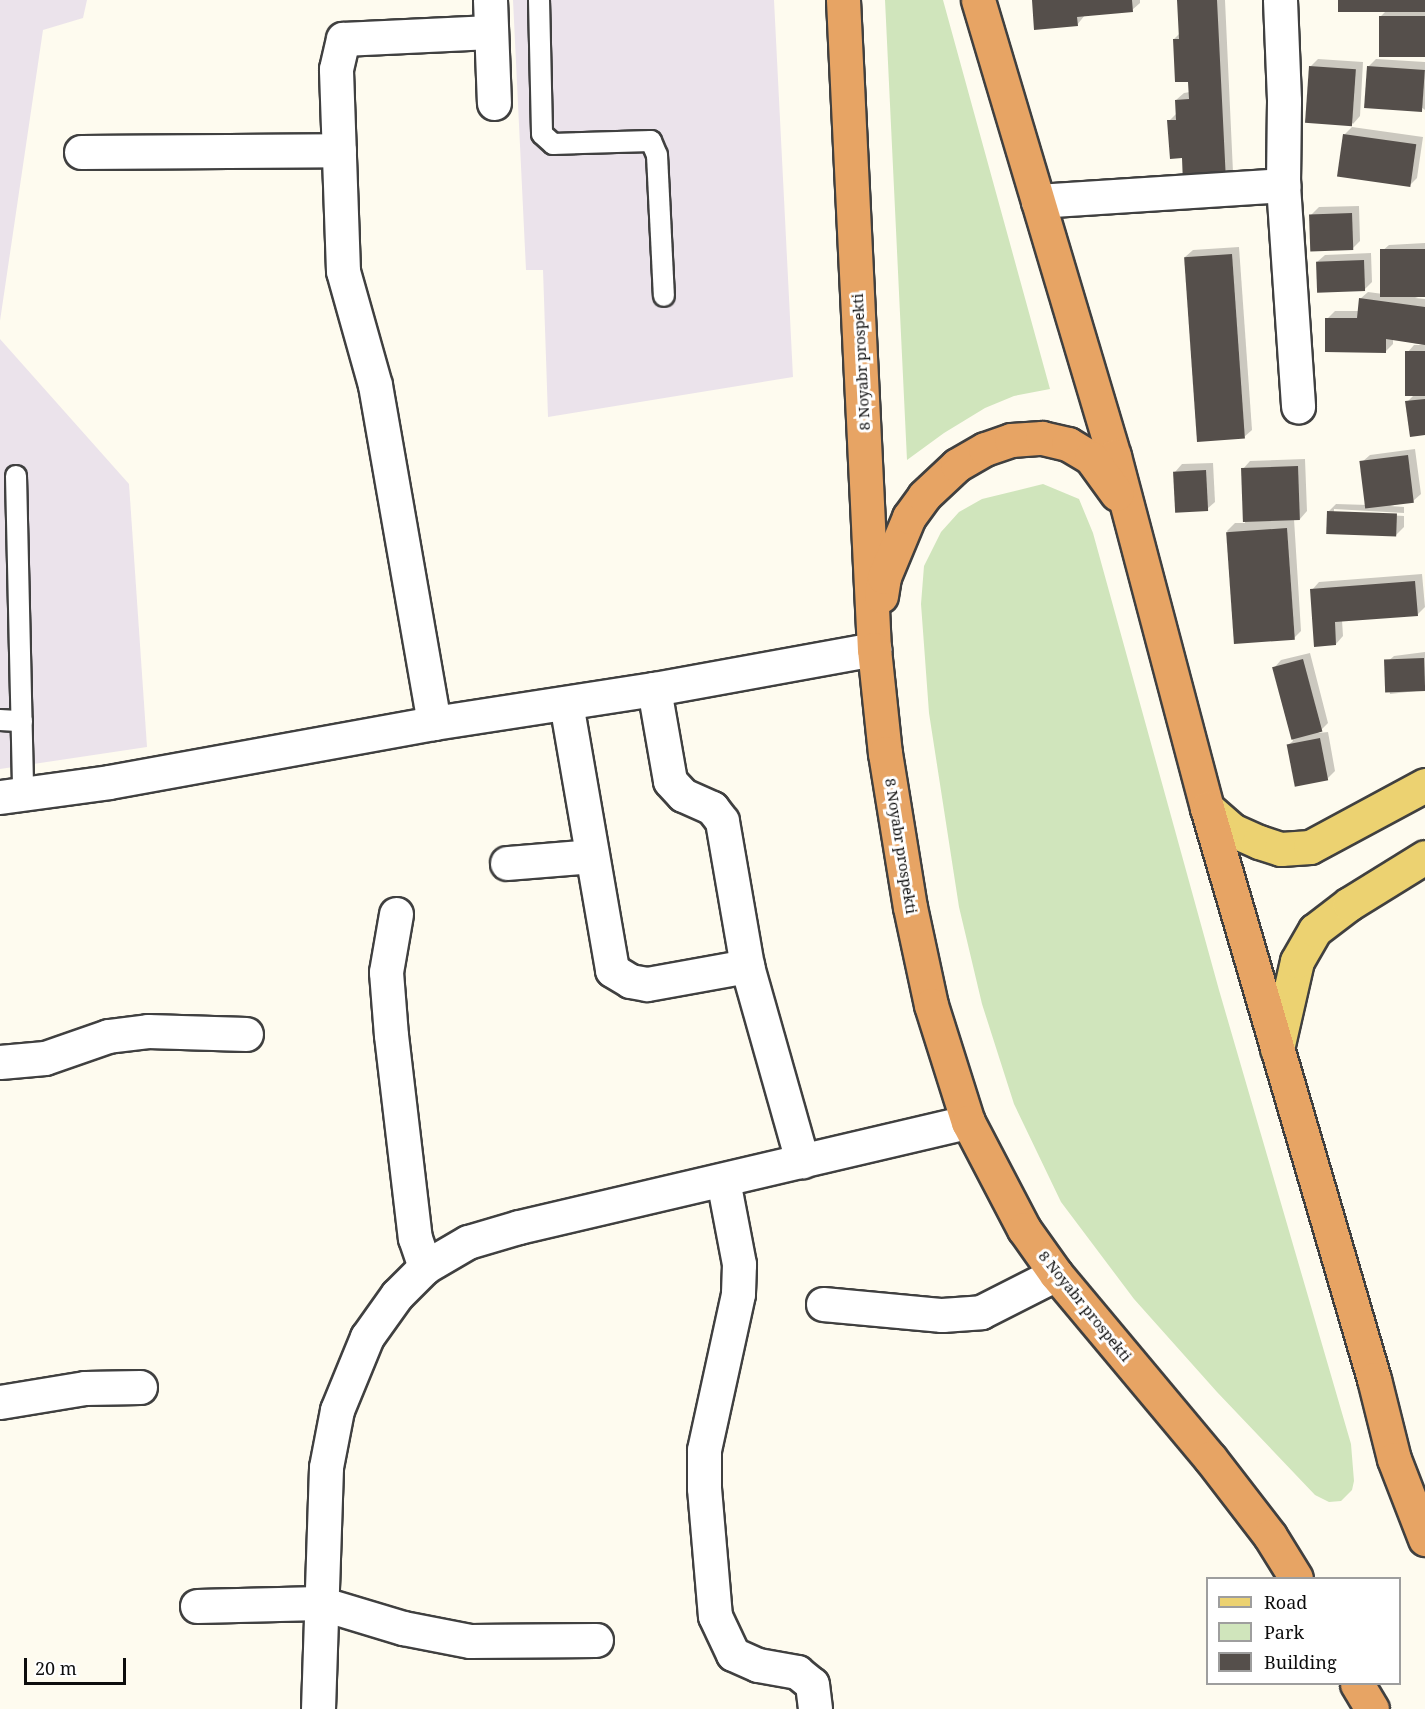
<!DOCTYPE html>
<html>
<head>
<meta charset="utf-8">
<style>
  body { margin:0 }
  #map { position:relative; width:1425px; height:1709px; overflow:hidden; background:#fefbef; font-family:"Noto Serif",serif }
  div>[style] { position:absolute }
  .industrial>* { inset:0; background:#ebe3eb }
  .green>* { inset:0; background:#d0e5bc }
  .shadow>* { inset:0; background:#0003 }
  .building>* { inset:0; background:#554f4b; transform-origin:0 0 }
  .roads { filter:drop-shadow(2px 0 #404040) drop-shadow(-2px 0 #404040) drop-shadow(0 2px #404040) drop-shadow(0 -2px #404040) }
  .lane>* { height:20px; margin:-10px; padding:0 10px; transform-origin:10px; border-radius:10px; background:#fff }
  .street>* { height:33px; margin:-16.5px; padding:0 16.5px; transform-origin:16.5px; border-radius:16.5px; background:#fff }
  .primary>* { height:33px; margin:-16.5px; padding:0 16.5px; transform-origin:16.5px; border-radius:16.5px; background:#ecd271 }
  .highway>* { height:33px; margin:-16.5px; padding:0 16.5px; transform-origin:16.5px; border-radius:16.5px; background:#e7a464 }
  span { translate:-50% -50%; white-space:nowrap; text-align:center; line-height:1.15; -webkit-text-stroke:6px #fff; paint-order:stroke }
  .street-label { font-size:15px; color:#0d0d0d }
  .legend { position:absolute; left:1206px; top:1577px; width:195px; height:108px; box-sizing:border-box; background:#fff; border:2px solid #9e9e9e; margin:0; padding:8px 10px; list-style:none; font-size:18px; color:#0d0d0d }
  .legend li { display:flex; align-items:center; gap:12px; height:30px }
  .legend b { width:30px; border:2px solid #9e9e9e }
  .scale { position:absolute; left:24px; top:1658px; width:102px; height:27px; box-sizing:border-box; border:3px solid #0d0d0d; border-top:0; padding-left:8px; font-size:18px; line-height:21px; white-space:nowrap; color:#0d0d0d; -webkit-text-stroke:4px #fff; paint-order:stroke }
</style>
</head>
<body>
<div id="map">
  <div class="industrial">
    <i style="clip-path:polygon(0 0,87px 0,83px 18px,43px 30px,0 321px)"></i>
    <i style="clip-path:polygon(513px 0,774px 0,793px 377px,548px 417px,543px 270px,526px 270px)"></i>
    <i style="clip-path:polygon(0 339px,129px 484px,147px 747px,0 769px)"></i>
  </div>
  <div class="green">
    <i style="clip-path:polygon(885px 0,943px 0,1050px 389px,1014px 396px,985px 408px,944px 433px,907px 460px)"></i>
    <i style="clip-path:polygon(1043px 484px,1079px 499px,1093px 533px,1219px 990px,1351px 1444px,1354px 1481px,1352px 1490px,1341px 1501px,1329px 1502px,1315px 1495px,1217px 1392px,1134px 1299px,1061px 1202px,1014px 1104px,982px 1004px,959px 907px,929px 713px,921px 604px,924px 566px,941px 532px,959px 512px,982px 499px)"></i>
  </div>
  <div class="shadow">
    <i style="clip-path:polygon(1033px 0,1140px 0,1140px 3px,1132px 10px,1085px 15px,1077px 25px)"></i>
    <i style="clip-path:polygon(1179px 0,1225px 0,1233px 172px,1226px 180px,1183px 157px,1169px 121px,1177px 113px,1176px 100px,1184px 93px,1190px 92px,1190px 80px,1174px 39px,1180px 33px)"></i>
    <i style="clip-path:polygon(1340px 0,1425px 0,1425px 56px,1381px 16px,1387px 10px)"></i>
    <i style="clip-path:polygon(1318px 59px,1363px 62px,1360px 116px,1353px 124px,1310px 67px)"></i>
    <i style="clip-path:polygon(1376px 59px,1425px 62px,1425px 110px,1368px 67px)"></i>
    <i style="clip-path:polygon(1352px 127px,1423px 137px,1417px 178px,1410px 185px,1344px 135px)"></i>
    <i style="clip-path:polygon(1359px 206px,1360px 241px,1352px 249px,1311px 215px,1319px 207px)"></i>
    <i style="clip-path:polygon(1425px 243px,1425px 295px,1415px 298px,1425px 299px,1425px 433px,1407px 402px,1414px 395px,1407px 353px,1414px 345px,1424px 345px,1393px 339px,1393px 344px,1385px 352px,1327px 319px,1335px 311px,1359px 311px,1360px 299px,1368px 292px,1383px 294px,1381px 252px,1389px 245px)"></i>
    <i style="clip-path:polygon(1239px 247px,1252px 430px,1244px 437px,1185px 257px,1193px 250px)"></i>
    <i style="clip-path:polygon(1371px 253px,1372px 282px,1364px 290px,1317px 262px,1325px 255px)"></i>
    <i style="clip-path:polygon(1415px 449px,1421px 494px,1413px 501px,1390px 506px,1404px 507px,1404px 513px,1334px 509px,1334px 512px,1404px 516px,1404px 527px,1396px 535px,1329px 511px,1336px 504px,1368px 505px,1362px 462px,1370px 455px)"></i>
    <i style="clip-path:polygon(1305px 459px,1307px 511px,1300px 519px,1294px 519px,1301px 631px,1293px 639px,1227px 531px,1235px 523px,1245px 523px,1243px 469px,1250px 461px)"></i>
    <i style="clip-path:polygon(1213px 463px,1215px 502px,1207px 509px,1175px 472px,1182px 464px)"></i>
    <i style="clip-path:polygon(1422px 574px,1425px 607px,1417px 615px,1342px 620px,1343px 636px,1336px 644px,1312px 590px,1319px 582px)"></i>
    <i style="clip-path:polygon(1425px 652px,1425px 690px,1390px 694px,1386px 663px,1394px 656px)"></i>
    <i style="clip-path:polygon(1310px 653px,1328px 723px,1318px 733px,1328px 732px,1335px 771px,1327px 779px,1288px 745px,1293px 741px,1274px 668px,1281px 660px)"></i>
  </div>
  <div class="building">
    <i style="clip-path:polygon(1032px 0,1132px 0,1133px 12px,1077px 17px,1078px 26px,1034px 30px)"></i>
    <i style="clip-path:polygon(1177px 0,1217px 0,1226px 181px,1183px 184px,1182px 158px,1170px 159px,1167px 120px,1176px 120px,1175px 100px,1189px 99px,1188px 82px,1175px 82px,1173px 39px,1179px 39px)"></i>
    <i style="left:1338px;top:0;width:87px;height:12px"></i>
    <i style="left:1379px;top:16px;width:46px;height:41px"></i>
    <i style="left:1309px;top:66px;width:47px;height:57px;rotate:4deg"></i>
    <i style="left:1367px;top:66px;width:58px;height:42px;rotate:4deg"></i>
    <i style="left:1343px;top:134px;width:74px;height:43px;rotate:8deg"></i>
    <i style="left:1352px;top:213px;width:37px;height:43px;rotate:88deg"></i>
    <i style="left:1425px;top:249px;width:48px;height:45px;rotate:90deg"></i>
    <i style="left:1232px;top:254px;width:185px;height:48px;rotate:86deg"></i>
    <i style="left:1364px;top:260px;width:31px;height:48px;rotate:88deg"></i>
    <i style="clip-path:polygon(1359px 298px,1425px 307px,1425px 345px,1386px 339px,1386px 353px,1325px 352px,1325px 318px,1357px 318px)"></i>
    <i style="left:1425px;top:351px;width:45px;height:20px;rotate:90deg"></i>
    <i style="clip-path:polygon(1425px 399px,1425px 435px,1410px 437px,1405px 401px)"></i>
    <i style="left:1408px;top:455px;width:48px;height:49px;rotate:83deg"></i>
    <i style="left:1298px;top:466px;width:54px;height:57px;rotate:88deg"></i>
    <i style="left:1206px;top:470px;width:41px;height:33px;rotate:87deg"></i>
    <i style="left:1327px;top:511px;width:70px;height:23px;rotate:2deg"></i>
    <i style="left:1287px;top:528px;width:112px;height:61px;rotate:86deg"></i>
    <i style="clip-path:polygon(1415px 581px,1418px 616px,1335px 622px,1336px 645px,1314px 647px,1310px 589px)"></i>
    <i style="left:1424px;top:658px;width:33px;height:40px;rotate:88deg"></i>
    <i style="left:1303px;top:659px;width:75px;height:32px;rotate:75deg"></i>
    <i style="left:1320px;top:738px;width:43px;height:34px;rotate:79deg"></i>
  </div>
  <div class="roads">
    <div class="lane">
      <i style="left:539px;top:0;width:134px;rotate:88.7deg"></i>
      <i style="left:542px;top:134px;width:15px;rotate:42deg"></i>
      <i style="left:553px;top:144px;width:98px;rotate:-1.8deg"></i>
      <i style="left:651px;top:141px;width:15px;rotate:67deg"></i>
      <i style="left:657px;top:155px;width:141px;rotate:87.2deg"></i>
      <i style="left:16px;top:476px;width:318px;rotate:88.7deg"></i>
      <i style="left:0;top:720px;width:22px;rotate:3deg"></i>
    </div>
    <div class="street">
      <i style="left:490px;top:0;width:103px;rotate:87.8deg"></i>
      <i style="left:1280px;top:0;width:101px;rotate:87.7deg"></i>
      <i style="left:1284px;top:101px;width:84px;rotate:90.7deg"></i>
      <i style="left:1283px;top:185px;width:222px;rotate:86.1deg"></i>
      <i style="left:81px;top:152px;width:258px;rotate:-0.4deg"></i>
      <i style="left:1038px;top:201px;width:246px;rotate:-3.7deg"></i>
      <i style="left:654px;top:689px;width:93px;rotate:80.1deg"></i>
      <i style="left:670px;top:781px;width:19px;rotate:47deg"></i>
      <i style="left:683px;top:795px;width:32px;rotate:24deg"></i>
      <i style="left:712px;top:808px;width:16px;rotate:52deg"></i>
      <i style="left:722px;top:821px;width:147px;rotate:80.2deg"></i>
      <i style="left:747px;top:966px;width:203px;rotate:74.2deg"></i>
      <i style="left:566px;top:703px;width:271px;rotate:80.2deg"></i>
      <i style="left:612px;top:970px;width:21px;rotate:31deg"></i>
      <i style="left:630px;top:981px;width:17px;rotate:10deg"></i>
      <i style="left:647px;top:984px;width:102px;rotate:-10.2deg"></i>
      <i style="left:434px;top:723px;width:343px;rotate:-99.9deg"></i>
      <i style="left:375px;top:385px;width:118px;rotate:-105.7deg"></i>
      <i style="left:343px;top:271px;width:202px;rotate:-92deg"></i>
      <i style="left:336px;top:69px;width:31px;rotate:-77deg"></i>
      <i style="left:343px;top:39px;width:147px;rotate:-2.7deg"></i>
      <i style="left:0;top:797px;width:110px;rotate:-7.8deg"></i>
      <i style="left:109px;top:782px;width:330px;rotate:-10.3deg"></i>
      <i style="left:434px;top:723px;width:223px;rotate:-8.8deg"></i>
      <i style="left:654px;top:689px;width:224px;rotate:-10.3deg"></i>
      <i style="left:507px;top:863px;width:85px;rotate:-4.7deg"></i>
      <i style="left:396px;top:914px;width:59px;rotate:99.8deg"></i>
      <i style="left:386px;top:972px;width:63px;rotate:85.5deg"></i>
      <i style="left:391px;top:1035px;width:204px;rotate:83.3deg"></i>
      <i style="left:415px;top:1238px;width:31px;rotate:71deg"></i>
      <i style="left:0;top:1062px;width:45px;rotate:-5.1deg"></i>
      <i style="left:45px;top:1058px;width:67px;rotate:-19.2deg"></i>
      <i style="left:108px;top:1036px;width:40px;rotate:-7.1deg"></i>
      <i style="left:148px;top:1031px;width:98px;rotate:1.8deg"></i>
      <i style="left:723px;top:1180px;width:86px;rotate:79.2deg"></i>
      <i style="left:739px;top:1264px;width:30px;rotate:92deg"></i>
      <i style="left:738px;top:1294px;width:160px;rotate:102.3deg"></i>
      <i style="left:704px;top:1450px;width:38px;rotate:90deg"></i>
      <i style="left:704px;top:1488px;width:128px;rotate:85.1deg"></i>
      <i style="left:715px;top:1616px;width:42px;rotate:64.7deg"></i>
      <i style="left:733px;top:1654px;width:27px;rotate:24deg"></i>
      <i style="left:758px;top:1665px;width:40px;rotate:10deg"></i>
      <i style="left:797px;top:1672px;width:19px;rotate:39deg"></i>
      <i style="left:812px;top:1684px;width:25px;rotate:83deg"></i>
      <i style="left:823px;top:1304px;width:120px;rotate:5.3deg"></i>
      <i style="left:942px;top:1315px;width:39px;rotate:-4deg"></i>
      <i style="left:981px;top:1312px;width:84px;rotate:-26.9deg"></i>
      <i style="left:0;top:1402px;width:86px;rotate:-9.4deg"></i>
      <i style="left:85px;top:1388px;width:55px;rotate:-1deg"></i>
      <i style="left:197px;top:1606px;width:123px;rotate:-1.4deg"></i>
      <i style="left:320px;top:1603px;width:87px;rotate:16.8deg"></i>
      <i style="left:403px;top:1628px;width:68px;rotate:11deg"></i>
      <i style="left:470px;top:1641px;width:126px;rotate:-0.5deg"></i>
      <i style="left:318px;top:1709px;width:242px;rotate:-88.1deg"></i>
      <i style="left:326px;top:1467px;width:58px;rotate:-79.1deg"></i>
      <i style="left:337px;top:1410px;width:79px;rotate:-67.7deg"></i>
      <i style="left:367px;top:1337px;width:52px;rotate:-54.5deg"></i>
      <i style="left:397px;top:1295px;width:40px;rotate:-45deg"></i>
      <i style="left:425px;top:1267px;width:50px;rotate:-30.2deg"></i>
      <i style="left:468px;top:1242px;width:53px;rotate:-16.4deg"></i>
      <i style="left:519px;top:1227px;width:461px;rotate:-13.2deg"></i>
    </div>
    <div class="primary">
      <i style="left:1207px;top:808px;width:33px;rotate:41deg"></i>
      <i style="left:1232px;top:830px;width:30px;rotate:24deg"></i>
      <i style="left:1259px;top:842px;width:23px;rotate:18deg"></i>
      <i style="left:1281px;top:849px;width:29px;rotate:-4deg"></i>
      <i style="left:1310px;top:847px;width:131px;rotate:-28.3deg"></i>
      <i style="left:1277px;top:1049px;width:90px;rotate:-77.2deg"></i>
      <i style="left:1297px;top:961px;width:36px;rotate:-60deg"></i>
      <i style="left:1315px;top:930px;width:43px;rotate:-37.4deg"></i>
      <i style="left:1349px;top:904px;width:89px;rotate:-31.7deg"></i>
    </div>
    <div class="highway">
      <i style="left:843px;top:0;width:650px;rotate:87.27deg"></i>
      <i style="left:874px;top:649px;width:105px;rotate:84deg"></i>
      <i style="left:885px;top:753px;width:156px;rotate:80.8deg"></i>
      <i style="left:910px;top:907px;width:100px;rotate:77.9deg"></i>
      <i style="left:931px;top:1005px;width:123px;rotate:72.5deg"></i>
      <i style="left:968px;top:1122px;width:121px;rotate:62.4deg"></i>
      <i style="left:1024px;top:1229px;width:55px;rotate:54.6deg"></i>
      <i style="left:1056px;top:1274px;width:240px;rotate:50.1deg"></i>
      <i style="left:1210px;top:1458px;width:98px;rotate:52.4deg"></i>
      <i style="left:1270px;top:1536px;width:49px;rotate:58.2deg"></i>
      <i style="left:978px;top:0;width:476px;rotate:73.4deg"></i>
      <i style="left:1114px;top:456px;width:364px;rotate:75.2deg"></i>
      <i style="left:1207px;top:808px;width:595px;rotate:73.7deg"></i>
      <i style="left:1374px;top:1379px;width:82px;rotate:76deg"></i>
      <i style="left:1394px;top:1459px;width:86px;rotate:68.8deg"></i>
      <i style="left:881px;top:596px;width:19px;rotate:-81deg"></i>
      <i style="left:884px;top:577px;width:65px;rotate:-67.4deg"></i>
      <i style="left:909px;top:517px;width:26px;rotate:-54deg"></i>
      <i style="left:924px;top:496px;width:45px;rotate:-43.2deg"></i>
      <i style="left:957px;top:465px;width:32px;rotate:-30deg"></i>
      <i style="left:985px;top:449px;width:28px;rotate:-19deg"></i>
      <i style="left:1011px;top:440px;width:31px;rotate:-4deg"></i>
      <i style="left:1042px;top:438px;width:27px;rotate:13deg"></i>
      <i style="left:1068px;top:444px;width:27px;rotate:31deg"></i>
      <i style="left:1091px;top:458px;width:44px;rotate:54.2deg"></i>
      <i style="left:1357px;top:1684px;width:29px;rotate:59deg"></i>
    </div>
  </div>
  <div class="street-label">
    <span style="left:861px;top:362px;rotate:-93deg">8 Noyabr prospekti</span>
    <span style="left:901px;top:846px;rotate:81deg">8 Noyabr prospekti</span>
    <span style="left:1085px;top:1306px;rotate:51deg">8 Noyabr prospekti</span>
  </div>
  <ul class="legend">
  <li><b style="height:8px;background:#ecd271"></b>Road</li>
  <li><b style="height:16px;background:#d0e5bc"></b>Park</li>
  <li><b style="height:16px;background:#554f4b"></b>Building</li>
  </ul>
  <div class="scale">20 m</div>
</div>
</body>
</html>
